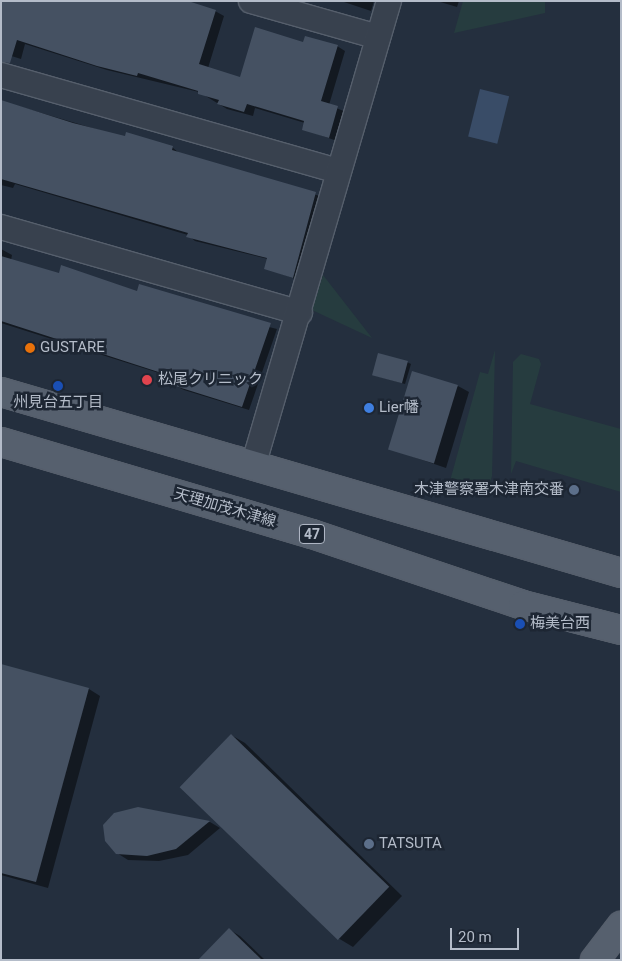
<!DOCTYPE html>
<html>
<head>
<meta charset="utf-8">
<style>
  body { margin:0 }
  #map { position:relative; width:622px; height:961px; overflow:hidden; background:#242f3e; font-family:Roboto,"Noto Sans JP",sans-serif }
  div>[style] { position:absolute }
  .green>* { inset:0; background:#263c3f }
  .water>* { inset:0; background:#394c67; transform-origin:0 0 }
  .shadow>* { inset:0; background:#0007 }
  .building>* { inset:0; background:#455162; transform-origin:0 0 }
  .roads { filter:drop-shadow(1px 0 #565f6c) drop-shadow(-1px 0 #565f6c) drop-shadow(0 1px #565f6c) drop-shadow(0 -1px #565f6c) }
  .minor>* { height:24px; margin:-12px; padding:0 12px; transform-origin:12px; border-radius:12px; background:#38414e }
  .major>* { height:28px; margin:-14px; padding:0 14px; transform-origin:14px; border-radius:14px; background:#56606e }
  .dots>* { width:14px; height:14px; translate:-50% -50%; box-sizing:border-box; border:2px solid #1d2633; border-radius:50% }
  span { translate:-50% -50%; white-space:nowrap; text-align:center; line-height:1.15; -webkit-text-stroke:5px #1d2633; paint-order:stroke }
  .shield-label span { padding:1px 4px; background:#1d2633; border:1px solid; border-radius:4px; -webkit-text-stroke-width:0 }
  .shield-label { font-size:14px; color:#b4bcc9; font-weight:700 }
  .poi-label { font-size:15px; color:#b4bcc9 }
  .left { translate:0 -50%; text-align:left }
  .right { translate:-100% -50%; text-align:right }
  .street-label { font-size:15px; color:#b4bcc9 }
  .frame { position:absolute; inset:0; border:2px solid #b4bcc9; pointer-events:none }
  .scale { position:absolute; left:450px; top:928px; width:69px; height:22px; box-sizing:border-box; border:2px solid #b4bcc9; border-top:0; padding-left:6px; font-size:15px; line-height:18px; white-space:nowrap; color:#b4bcc9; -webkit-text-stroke:4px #1d2633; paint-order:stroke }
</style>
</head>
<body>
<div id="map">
  <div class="green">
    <i style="clip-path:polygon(463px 1px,545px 1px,545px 13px,454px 33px)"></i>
    <i style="clip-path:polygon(323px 275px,372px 338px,312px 310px)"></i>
    <i style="clip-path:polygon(495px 350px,492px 476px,488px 490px,450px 481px,480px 372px,488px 374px)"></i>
    <i style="clip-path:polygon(521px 354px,539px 359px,541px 364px,530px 404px,621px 429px,621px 492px,516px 461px,511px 474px,513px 362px)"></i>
  </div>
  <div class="water">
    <i style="left:480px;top:89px;width:30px;height:49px;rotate:14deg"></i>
  </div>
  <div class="shadow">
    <i style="clip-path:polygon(341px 1px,374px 1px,371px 11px)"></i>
    <i style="clip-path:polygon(437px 1px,459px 1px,457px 7px)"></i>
    <i style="clip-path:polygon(215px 11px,224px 16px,208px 68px,241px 79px,304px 44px,337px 46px,345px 51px,329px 105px,346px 112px,337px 141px,303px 129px,305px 123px,255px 108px,253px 116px,227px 109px,199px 92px,107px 70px,25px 44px,21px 59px,2px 53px,1px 13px)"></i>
    <i style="clip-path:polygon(1px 101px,126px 138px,172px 147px,179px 153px,323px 197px,301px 281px,265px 268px,268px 259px,195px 241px,188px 235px,15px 184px,13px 188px,1px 185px)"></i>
    <i style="clip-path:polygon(1px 249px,12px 255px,11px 260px,59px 275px,277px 329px,249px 410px,184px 390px,176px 386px,178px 379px,1px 323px)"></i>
    <i style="clip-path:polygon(407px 362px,411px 364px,405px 384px,377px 376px)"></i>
    <i style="clip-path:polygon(458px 386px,469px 392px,446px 468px,390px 449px)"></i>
    <i style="clip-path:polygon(1px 665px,89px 689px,100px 696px,48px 888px,1px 875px)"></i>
    <i style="clip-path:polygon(231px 735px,245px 743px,402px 896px,353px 947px,338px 938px)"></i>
    <i style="clip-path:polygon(138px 808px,210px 822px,220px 828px,188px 855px,159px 861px,128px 860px,117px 853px)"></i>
    <i style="clip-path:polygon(230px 930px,240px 936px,265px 960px,206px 960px)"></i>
  </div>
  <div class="building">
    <i style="clip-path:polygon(1px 1px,188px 1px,216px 10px,199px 64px,240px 77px,255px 27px,303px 42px,305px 36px,338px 45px,321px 101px,338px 106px,329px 138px,302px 130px,304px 121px,247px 104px,244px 112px,217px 104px,219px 100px,198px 94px,198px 91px,138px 73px,137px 76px,97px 66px,17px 40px,10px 63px,1px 62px)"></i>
    <i style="clip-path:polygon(1px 100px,73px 123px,125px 136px,126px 132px,173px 146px,172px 150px,316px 192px,293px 278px,264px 269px,267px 258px,186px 237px,188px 233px,1px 179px)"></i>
    <i style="clip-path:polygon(1px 256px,59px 273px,61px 265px,137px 291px,139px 284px,271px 323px,242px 407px,175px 386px,177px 378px,1px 321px)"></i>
    <i style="left:378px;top:353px;width:31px;height:23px;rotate:15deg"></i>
    <i style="left:412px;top:371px;width:48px;height:82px;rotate:17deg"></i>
    <i style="clip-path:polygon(1px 664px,89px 688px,36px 882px,1px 873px)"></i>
    <i style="left:231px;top:734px;width:220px;height:74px;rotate:44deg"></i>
    <i style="clip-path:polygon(138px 807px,210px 821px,176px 849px,147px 856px,116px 854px,105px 841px,103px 825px,114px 813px)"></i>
    <i style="clip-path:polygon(229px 928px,262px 960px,198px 960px)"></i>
  </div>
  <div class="roads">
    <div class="minor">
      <i style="left:251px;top:1px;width:132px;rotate:15.8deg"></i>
      <i style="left:1px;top:75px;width:351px;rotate:15.9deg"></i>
      <i style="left:1px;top:227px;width:311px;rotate:16deg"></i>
      <i style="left:253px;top:466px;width:484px;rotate:-73.7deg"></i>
    </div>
    <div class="major">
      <i style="left:1px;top:392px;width:646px;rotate:16.27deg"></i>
      <i style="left:1px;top:442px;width:324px;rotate:16.5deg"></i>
      <i style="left:312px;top:534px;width:223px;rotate:18.6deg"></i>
      <i style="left:523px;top:605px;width:101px;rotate:14.3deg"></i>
      <i style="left:595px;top:960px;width:43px;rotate:-52.6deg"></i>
    </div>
  </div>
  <div class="dots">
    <i style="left:30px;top:348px;background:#e8710a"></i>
    <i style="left:147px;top:380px;background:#e0444e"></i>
    <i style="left:58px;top:386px;background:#1a4fb4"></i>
    <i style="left:369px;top:408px;background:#3f7fe0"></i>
    <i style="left:574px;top:490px;background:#5c6f8a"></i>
    <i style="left:520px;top:624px;background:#1a4fb4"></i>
    <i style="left:369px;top:844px;background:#5c6f8a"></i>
  </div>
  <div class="shield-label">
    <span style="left:312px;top:534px">47</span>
  </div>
  <div class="poi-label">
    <span class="left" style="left:40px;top:348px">GUSTARE</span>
    <span class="left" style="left:158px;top:380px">松尾クリニック</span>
    <span style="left:58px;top:403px">州見台五丁目</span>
    <span class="left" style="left:379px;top:408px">Lier幡</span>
    <span class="right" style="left:564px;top:490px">木津警察署木津南交番</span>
    <span class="left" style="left:530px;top:624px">梅美台西</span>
    <span class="left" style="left:379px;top:844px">TATSUTA</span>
  </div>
  <div class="street-label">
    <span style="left:225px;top:508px;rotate:16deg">天理加茂木津線</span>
  </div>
  <div class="frame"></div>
  <div class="scale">20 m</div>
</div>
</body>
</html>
